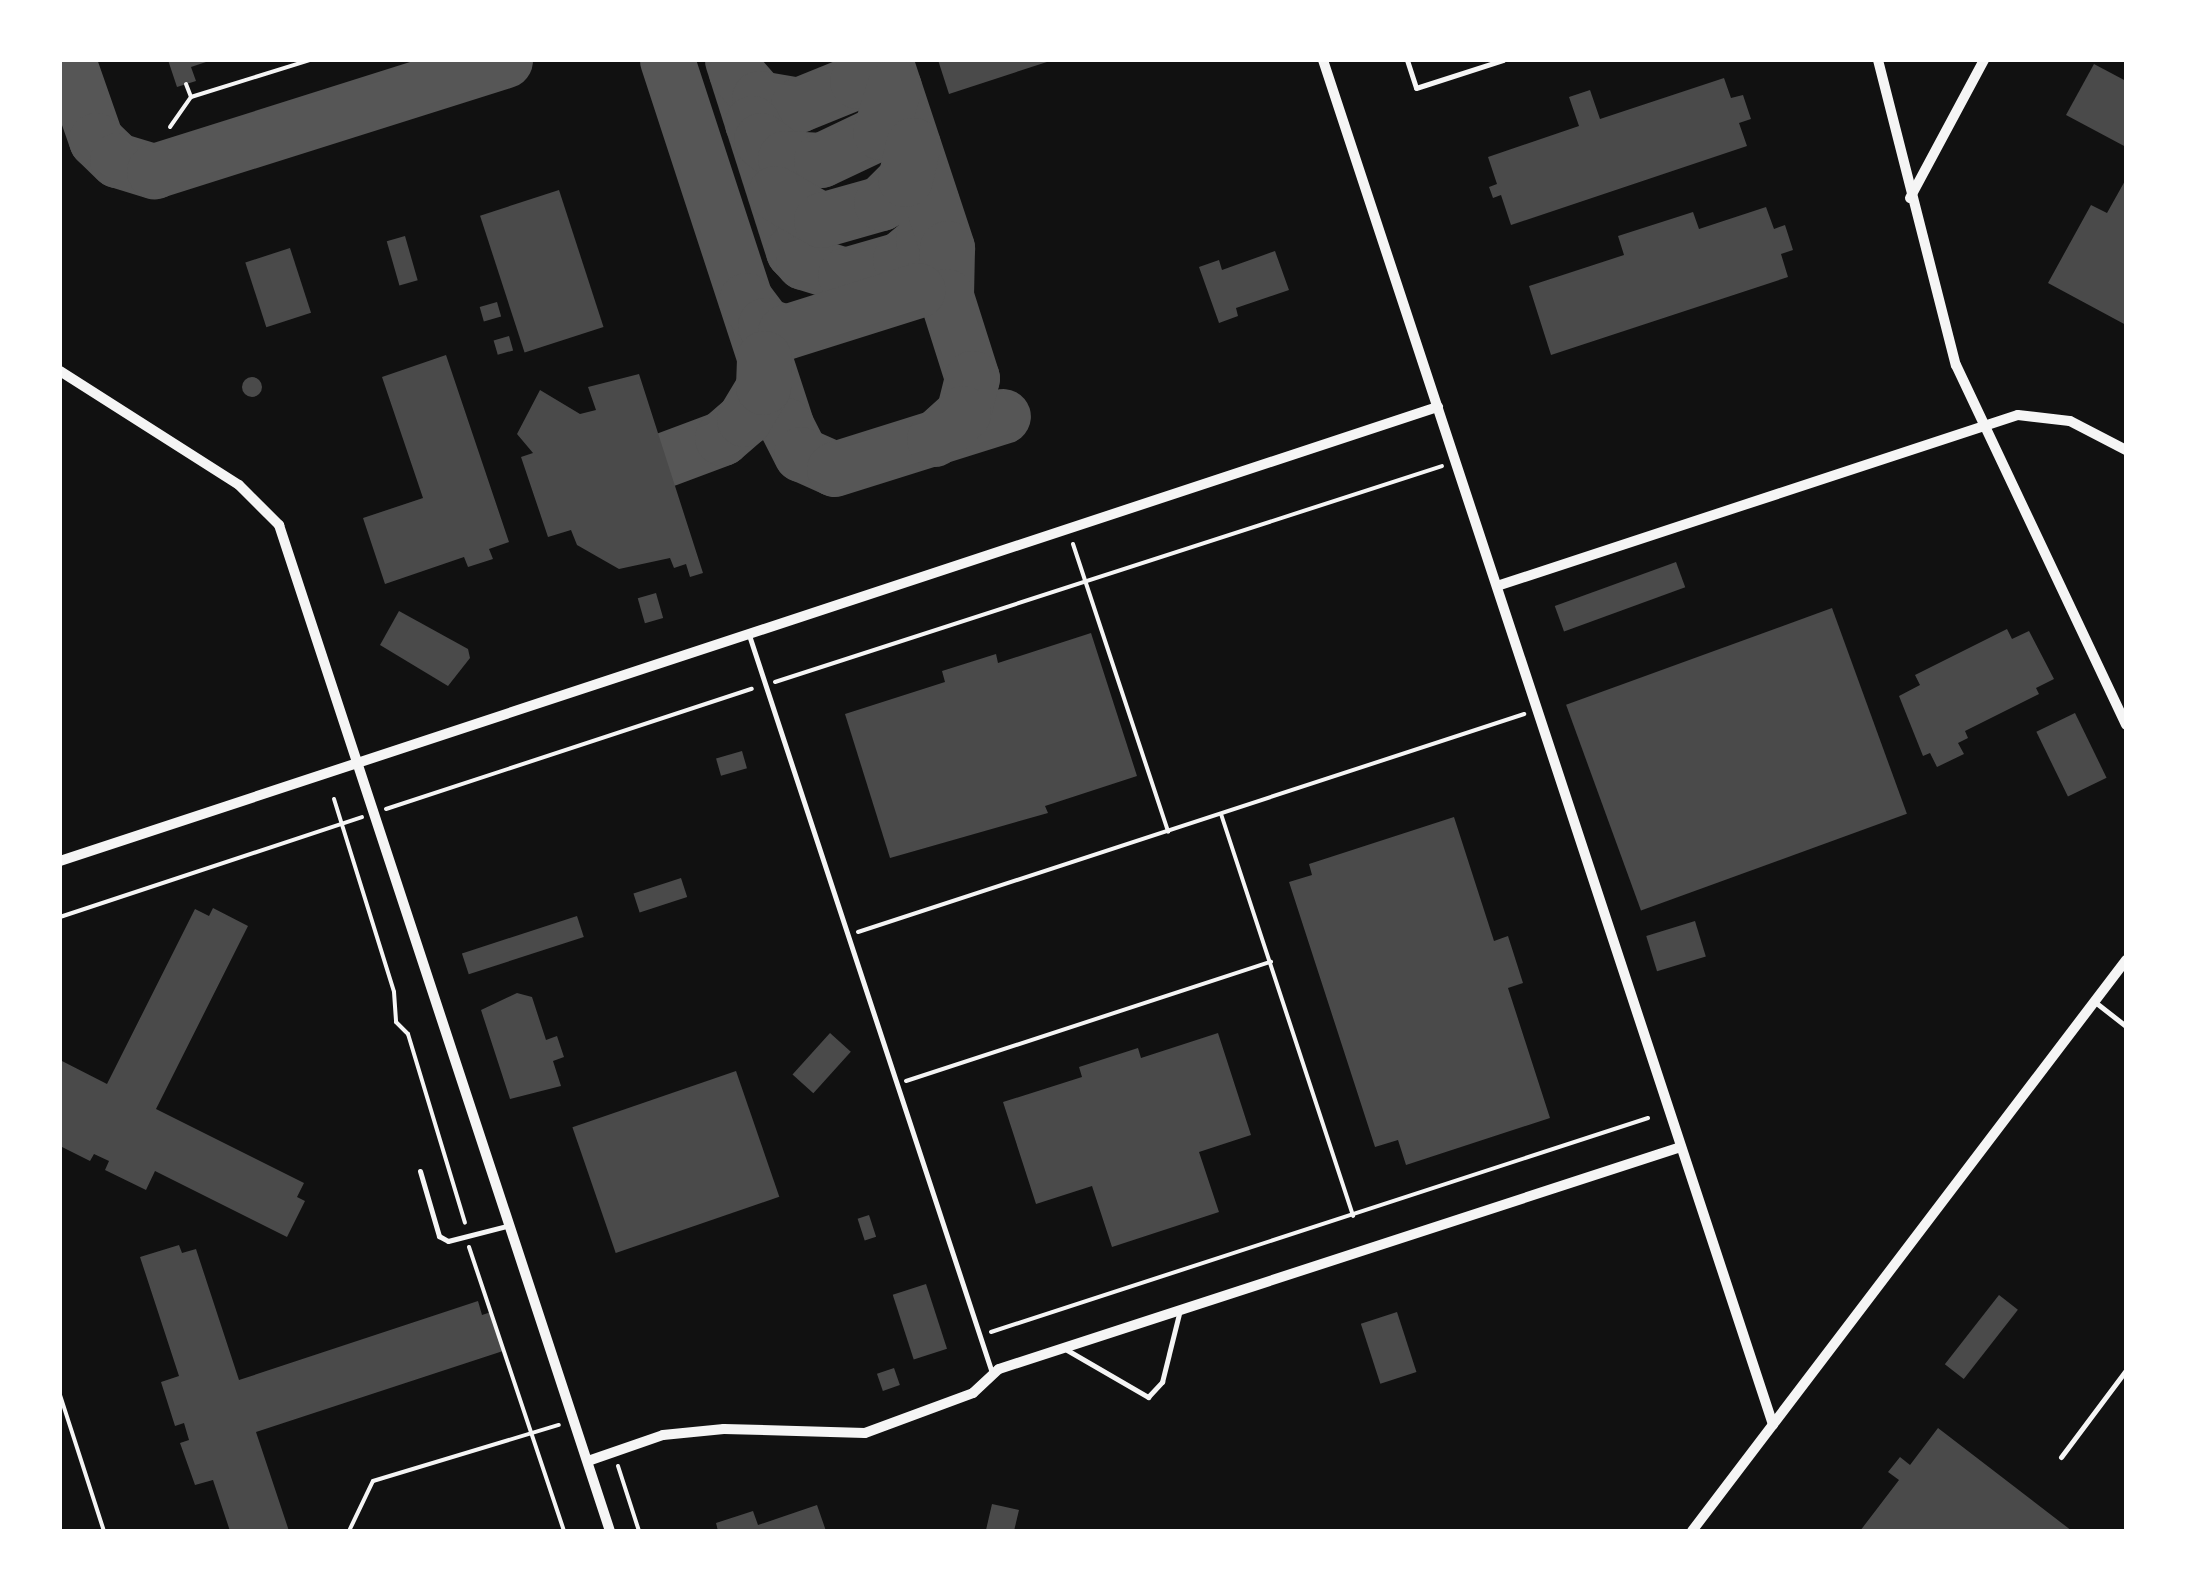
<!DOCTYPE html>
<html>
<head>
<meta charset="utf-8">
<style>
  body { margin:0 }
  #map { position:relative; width:2186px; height:1591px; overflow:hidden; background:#111; font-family:"Fira Sans",sans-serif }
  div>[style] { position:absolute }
  .taxiway>* { height:55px; margin:-27.5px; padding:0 27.5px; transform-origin:27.5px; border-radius:27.5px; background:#565656 }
  .building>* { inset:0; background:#4a4a4a; transform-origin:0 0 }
  .round { border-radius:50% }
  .path>* { height:4px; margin:-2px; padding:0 2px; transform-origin:2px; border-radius:2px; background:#f5f5f5 }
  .service>* { height:5px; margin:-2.5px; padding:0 2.5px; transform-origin:2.5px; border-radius:2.5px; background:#f5f5f5 }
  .minor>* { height:10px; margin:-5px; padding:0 5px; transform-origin:5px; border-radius:5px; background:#f5f5f5 }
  span { translate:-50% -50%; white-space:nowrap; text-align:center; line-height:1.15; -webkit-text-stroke:10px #fff; paint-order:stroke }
  .frame { position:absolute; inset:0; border:62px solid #fff; pointer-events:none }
</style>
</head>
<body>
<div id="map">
  <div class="taxiway">
    <i style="left:68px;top:60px;width:85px;rotate:70.7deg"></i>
    <i style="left:96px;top:140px;width:29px;rotate:44deg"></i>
    <i style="left:117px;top:160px;width:39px;rotate:17deg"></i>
    <i style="left:154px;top:171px;width:368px;rotate:-17.5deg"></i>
    <i style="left:667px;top:60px;width:384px;rotate:71.9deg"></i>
    <i style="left:786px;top:425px;width:33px;rotate:63deg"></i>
    <i style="left:801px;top:454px;width:36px;rotate:24deg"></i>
    <i style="left:834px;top:469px;width:177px;rotate:-17.4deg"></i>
    <i style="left:732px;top:60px;width:201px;rotate:72.3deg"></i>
    <i style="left:793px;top:251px;width:15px;rotate:48deg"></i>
    <i style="left:803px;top:262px;width:44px;rotate:17.2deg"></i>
    <i style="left:845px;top:275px;width:57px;rotate:-16.2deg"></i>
    <i style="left:900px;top:259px;width:30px;rotate:-40deg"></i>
    <i style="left:923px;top:240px;width:40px;rotate:-78deg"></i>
    <i style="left:885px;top:60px;width:198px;rotate:71.7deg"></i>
    <i style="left:947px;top:248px;width:48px;rotate:91.2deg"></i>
    <i style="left:946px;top:296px;width:86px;rotate:72.4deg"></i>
    <i style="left:972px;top:378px;width:36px;rotate:104deg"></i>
    <i style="left:963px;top:413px;width:39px;rotate:138deg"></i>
    <i style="left:736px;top:72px;width:35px;rotate:49deg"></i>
    <i style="left:759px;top:98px;width:40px;rotate:10deg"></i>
    <i style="left:798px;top:105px;width:64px;rotate:-22.1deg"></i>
    <i style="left:857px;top:81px;width:25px;rotate:-58deg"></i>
    <i style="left:752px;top:123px;width:19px;rotate:62deg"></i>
    <i style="left:761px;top:140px;width:30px;rotate:37deg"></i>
    <i style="left:785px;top:158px;width:36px;rotate:3deg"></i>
    <i style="left:821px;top:160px;width:65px;rotate:-25.4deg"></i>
    <i style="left:880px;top:132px;width:47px;rotate:-72.7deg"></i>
    <i style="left:775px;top:193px;width:53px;rotate:30.4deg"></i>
    <i style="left:821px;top:220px;width:62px;rotate:-15.8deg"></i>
    <i style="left:881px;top:203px;width:34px;rotate:-45deg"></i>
    <i style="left:905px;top:179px;width:35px;rotate:-77deg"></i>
    <i style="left:746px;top:300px;width:31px;rotate:53deg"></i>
    <i style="left:765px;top:325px;width:21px;rotate:19deg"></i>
    <i style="left:785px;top:332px;width:139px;rotate:-17.5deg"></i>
    <i style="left:666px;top:459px;width:60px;rotate:-20.6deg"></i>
    <i style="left:722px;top:438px;width:29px;rotate:-41deg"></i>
    <i style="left:744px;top:419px;width:37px;rotate:-59deg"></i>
    <i style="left:763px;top:387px;width:29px;rotate:-88deg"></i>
  </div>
  <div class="building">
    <i style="clip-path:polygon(168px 60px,209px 60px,209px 61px,191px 67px,196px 81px,177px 87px)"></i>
    <i style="clip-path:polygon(938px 60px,1050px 60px,1050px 61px,949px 94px)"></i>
    <i style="clip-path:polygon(2094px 64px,2126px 81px,2126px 147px,2066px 115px)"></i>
    <i style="clip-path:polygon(1724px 78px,1731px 98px,1743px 95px,1751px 119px,1739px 123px,1747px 146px,1511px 225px,1501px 195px,1493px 198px,1489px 187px,1497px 184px,1488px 157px,1579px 126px,1569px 97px,1590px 90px,1600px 119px)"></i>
    <i style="clip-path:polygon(2126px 179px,2126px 325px,2048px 283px,2091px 205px,2107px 213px)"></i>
    <i style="left:559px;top:190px;width:144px;height:83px;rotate:72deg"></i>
    <i style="clip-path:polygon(1766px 207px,1774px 229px,1785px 225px,1793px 250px,1781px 254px,1788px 277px,1551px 355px,1529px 286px,1624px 255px,1618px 236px,1693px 212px,1699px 229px)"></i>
    <i style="left:405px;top:236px;width:46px;height:19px;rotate:74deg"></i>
    <i style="left:290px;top:248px;width:68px;height:47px;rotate:72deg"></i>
    <i style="clip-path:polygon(1275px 251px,1289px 290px,1236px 308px,1238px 316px,1219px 323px,1199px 267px,1219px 260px,1222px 270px)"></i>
    <i style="left:497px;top:302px;width:15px;height:18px;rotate:74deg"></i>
    <i style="left:509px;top:336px;width:15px;height:16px;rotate:74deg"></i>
    <i style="clip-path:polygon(446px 355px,509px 542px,489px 549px,493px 559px,468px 567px,464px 557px,385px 584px,363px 518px,423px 498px,382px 377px)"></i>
    <i style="clip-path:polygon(639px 374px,703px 573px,690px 577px,686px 564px,674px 568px,670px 558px,619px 569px,577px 545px,571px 530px,548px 537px,521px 457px,533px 453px,517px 434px,540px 390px,580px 414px,596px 410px,588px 387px)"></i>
    <i class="round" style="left:242px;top:377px;width:20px;height:20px"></i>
    <i style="left:1676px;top:562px;width:27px;height:129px;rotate:70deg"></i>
    <i style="left:656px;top:593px;width:26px;height:19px;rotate:74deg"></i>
    <i style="left:1832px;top:608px;width:219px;height:283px;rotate:70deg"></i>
    <i style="clip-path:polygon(399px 611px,468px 649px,470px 658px,448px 686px,380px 645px)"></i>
    <i style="clip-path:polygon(2007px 629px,2012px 639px,2029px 631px,2054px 679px,2036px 688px,2039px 694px,1965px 731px,1968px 738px,1958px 743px,1964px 754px,1937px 767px,1930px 753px,1923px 756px,1899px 696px,1920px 685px,1915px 675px)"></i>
    <i style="clip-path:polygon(1091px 633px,1137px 776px,1045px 806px,1048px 813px,890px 858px,845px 714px,945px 682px,942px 671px,996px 654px,998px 663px)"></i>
    <i style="left:2075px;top:713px;width:72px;height:43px;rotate:64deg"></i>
    <i style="left:742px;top:751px;width:18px;height:27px;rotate:74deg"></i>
    <i style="clip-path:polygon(1454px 817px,1494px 941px,1508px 936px,1523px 983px,1508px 988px,1550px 1118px,1406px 1165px,1398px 1140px,1375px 1147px,1289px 882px,1312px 875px,1309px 864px)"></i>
    <i style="left:681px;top:878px;width:20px;height:50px;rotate:72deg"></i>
    <i style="clip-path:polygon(213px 908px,248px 926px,156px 1109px,304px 1183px,297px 1197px,305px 1201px,287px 1237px,155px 1171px,146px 1190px,105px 1170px,109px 1161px,94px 1154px,90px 1161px,60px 1146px,60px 1060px,107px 1084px,195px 909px,209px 916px)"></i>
    <i style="left:577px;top:916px;width:22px;height:121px;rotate:72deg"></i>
    <i style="left:1695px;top:921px;width:37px;height:51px;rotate:73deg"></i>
    <i style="clip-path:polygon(517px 993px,532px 997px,546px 1040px,557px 1036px,564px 1057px,553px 1061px,561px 1086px,510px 1099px,481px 1010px)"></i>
    <i style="left:830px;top:1033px;width:28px;height:56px;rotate:42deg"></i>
    <i style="clip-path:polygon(1218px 1033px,1251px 1135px,1199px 1152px,1219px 1212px,1112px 1247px,1092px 1186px,1036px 1204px,1003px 1102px,1082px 1077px,1079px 1067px,1138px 1048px,1141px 1058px)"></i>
    <i style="left:736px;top:1071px;width:133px;height:173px;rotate:71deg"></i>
    <i style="left:869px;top:1215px;width:23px;height:12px;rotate:72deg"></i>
    <i style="clip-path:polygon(179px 1245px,182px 1253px,196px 1249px,239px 1380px,478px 1301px,482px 1315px,491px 1312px,503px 1351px,256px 1432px,289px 1531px,230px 1531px,213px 1480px,195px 1485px,180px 1443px,189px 1440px,184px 1423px,175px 1426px,161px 1382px,179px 1376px,140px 1257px)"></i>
    <i style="left:926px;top:1284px;width:68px;height:35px;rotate:72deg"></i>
    <i style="left:1999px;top:1295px;width:24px;height:88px;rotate:38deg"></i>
    <i style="left:1397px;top:1312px;width:63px;height:38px;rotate:72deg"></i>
    <i style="left:894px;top:1368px;width:18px;height:18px;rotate:71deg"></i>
    <i style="clip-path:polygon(1938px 1428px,2072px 1531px,1860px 1531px,1899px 1480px,1888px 1472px,1900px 1457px,1910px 1465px)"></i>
    <i style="clip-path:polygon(992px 1504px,1019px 1510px,1014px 1531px,986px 1530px)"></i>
    <i style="clip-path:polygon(817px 1505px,826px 1531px,718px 1531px,716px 1523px,753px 1511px,758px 1525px)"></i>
  </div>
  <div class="path">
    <i style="left:186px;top:84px;width:14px;rotate:69deg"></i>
    <i style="left:170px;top:127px;width:37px;rotate:-55deg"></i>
    <i style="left:191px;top:97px;width:125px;rotate:-17.3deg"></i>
    <i style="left:1073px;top:544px;width:303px;rotate:71.7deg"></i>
    <i style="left:775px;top:682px;width:701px;rotate:-17.94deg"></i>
    <i style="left:334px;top:799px;width:202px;rotate:72.7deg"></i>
    <i style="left:394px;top:992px;width:30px;rotate:86deg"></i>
    <i style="left:396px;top:1022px;width:17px;rotate:45deg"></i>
    <i style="left:408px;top:1034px;width:197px;rotate:73.2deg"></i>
    <i style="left:386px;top:809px;width:385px;rotate:-18.2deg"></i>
    <i style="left:1221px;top:814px;width:423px;rotate:71.8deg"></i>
    <i style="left:60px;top:917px;width:318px;rotate:-18.3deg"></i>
    <i style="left:858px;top:932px;width:701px;rotate:-18.12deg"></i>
    <i style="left:906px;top:1081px;width:384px;rotate:-18.1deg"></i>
    <i style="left:469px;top:1247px;width:299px;rotate:71.5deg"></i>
    <i style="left:991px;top:1332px;width:691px;rotate:-18.04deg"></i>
    <i style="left:60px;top:1395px;width:143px;rotate:72.1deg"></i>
    <i style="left:618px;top:1466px;width:68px;rotate:72.1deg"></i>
    <i style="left:349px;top:1531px;width:55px;rotate:-64.4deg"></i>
    <i style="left:373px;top:1481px;width:194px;rotate:-16.8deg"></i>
  </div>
  <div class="service">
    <i style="left:1407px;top:60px;width:29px;rotate:72deg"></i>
    <i style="left:1416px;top:88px;width:91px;rotate:-17.8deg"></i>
    <i style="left:749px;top:635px;width:777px;rotate:71.77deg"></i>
    <i style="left:2095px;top:1002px;width:39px;rotate:38deg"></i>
    <i style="left:420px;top:1171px;width:68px;rotate:73.7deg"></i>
    <i style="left:439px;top:1236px;width:10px;rotate:29deg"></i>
    <i style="left:448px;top:1241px;width:61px;rotate:-14.3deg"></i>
    <i style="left:1067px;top:1350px;width:94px;rotate:30.1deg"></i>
    <i style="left:1148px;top:1397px;width:21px;rotate:-47deg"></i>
    <i style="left:1162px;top:1382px;width:74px;rotate:-76deg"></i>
    <i style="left:2061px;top:1457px;width:109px;rotate:-53.2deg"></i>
  </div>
  <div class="minor">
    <i style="left:1323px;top:60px;width:1437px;rotate:71.75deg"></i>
    <i style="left:1878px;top:60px;width:315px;rotate:75.7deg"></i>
    <i style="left:1956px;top:365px;width:398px;rotate:64.7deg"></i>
    <i style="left:1910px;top:198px;width:157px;rotate:-61.8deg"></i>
    <i style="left:60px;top:371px;width:212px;rotate:32.5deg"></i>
    <i style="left:239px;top:485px;width:57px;rotate:45deg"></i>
    <i style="left:279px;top:525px;width:1059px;rotate:71.79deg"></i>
    <i style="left:1497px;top:586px;width:548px;rotate:-18.17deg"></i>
    <i style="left:2018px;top:415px;width:52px;rotate:6.6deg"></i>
    <i style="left:2070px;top:421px;width:63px;rotate:27.4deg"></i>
    <i style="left:60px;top:861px;width:1451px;rotate:-18.24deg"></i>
    <i style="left:588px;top:1461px;width:79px;rotate:-19.1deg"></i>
    <i style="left:663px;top:1435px;width:61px;rotate:-5.6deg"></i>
    <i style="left:724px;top:1429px;width:141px;rotate:1.6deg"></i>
    <i style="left:865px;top:1433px;width:115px;rotate:-20.3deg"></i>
    <i style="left:973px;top:1393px;width:35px;rotate:-43deg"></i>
    <i style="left:999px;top:1369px;width:717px;rotate:-18.03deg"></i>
    <i style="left:1692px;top:1531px;width:717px;rotate:-52.76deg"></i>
  </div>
  <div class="frame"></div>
</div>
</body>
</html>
